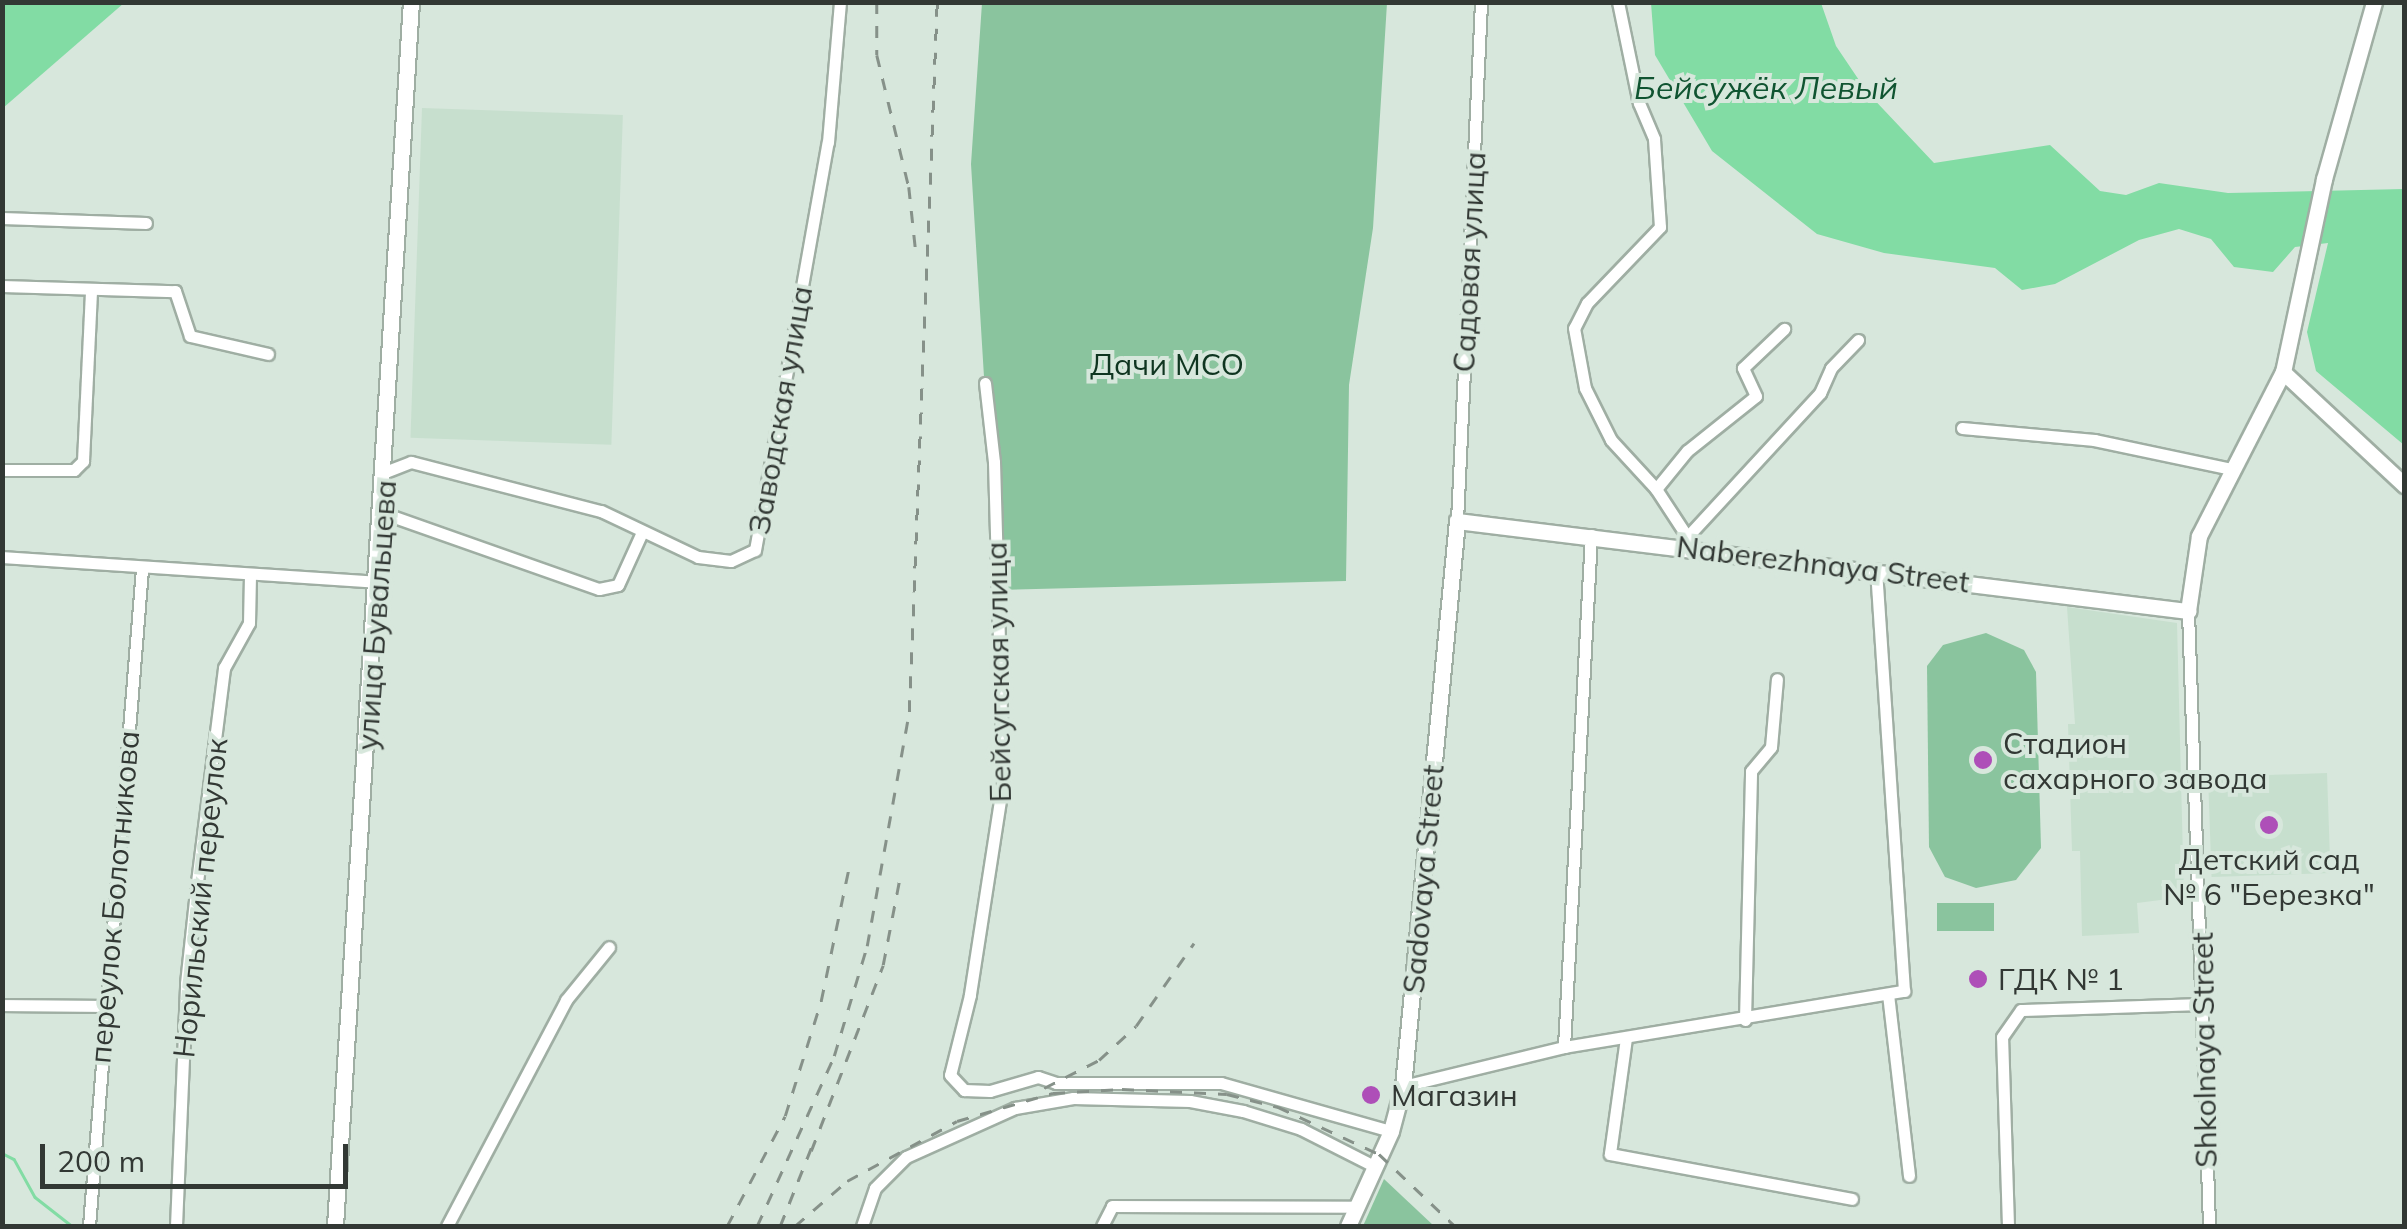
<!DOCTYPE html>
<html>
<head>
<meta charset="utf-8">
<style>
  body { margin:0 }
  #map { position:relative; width:2407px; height:1229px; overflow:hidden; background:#d7e7dc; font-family:Mulish,sans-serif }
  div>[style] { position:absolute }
  .built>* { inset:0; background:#c7dfce; transform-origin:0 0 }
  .green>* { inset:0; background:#8ac49e; transform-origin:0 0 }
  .water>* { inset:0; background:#82dca4 }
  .stream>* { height:2.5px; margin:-1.25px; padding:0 1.25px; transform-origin:1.25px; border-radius:1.25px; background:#82dca4 }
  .roads { filter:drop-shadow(2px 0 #9faea3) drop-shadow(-2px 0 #9faea3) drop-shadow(0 2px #9faea3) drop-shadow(0 -2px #9faea3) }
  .street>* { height:11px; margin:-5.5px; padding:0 5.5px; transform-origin:5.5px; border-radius:5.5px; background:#fff }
  .secondary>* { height:15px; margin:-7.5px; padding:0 7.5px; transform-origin:7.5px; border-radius:7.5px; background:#fff }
  .rail>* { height:2.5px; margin-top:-1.25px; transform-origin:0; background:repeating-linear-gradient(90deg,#869189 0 12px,transparent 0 24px) }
  .dots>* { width:28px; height:28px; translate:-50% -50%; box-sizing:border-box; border:5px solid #d7e7dc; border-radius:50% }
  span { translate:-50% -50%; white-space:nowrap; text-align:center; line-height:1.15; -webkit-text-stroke:8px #d7e7dc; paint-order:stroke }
  .street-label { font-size:30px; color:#323834 }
  .park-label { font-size:30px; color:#0f3520 }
  .poi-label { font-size:30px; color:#323834 }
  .left { translate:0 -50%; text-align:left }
  .water-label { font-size:32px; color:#105431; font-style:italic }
  .frame { position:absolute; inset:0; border:5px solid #323834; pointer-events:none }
  .scale { position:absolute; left:40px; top:1144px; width:308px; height:45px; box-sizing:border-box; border:5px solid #323834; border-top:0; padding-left:12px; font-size:30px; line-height:35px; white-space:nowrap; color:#323834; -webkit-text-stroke:8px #d7e7dc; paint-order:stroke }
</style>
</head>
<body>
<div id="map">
  <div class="built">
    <i style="left:422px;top:108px;width:201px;height:330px;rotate:2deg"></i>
    <i style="clip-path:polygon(2067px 607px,2177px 623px,2184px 897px,2137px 903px,2139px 933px,2082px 936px,2080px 851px,2072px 851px,2068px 724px,2075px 724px)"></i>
    <i style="left:2327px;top:773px;width:100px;height:119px;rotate:88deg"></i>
  </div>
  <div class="green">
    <i style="clip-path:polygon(982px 3px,1387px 3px,1373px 228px,1349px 385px,1346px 581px,997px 590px,971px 164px)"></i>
    <i style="clip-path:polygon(1986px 633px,2024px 650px,2036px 672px,2041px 848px,2016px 880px,1976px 888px,1945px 877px,1929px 847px,1927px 666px,1943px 645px)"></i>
    <i style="left:1994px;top:903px;width:28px;height:57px;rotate:90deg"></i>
    <i style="clip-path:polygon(1384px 1179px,1434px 1226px,1363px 1226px)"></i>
  </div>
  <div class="water">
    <i style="clip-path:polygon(3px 2px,124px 2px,124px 3px,3px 108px)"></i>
    <i style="clip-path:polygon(1651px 3px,1821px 3px,1836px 46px,1867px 92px,1934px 163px,2050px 145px,2100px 191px,2126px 195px,2159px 183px,2228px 193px,2404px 189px,2404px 445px,2316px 371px,2307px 332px,2328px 243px,2295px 247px,2273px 272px,2234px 267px,2211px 239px,2179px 229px,2139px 240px,2055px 284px,2022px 290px,1995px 268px,1884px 253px,1817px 234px,1712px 151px,1655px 55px)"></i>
  </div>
  <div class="stream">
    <i style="left:2px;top:1153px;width:13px;rotate:27deg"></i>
    <i style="left:14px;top:1159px;width:43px;rotate:61.1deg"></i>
    <i style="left:35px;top:1197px;width:47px;rotate:38.1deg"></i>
  </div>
  <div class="roads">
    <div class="street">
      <i style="left:1618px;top:2px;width:103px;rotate:78.3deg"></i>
      <i style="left:1639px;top:103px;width:39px;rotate:67deg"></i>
      <i style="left:1654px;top:139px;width:88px;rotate:86.1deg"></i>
      <i style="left:1660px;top:227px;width:105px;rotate:133.8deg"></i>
      <i style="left:1587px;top:303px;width:28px;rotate:117deg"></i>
      <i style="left:1574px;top:328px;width:61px;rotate:79.6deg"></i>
      <i style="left:1585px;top:388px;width:58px;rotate:63.4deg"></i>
      <i style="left:1611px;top:440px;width:67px;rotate:47.4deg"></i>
      <i style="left:1656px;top:489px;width:69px;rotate:56.8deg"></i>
      <i style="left:2px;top:218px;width:144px;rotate:2deg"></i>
      <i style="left:2px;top:286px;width:173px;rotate:1.7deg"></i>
      <i style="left:175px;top:291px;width:47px;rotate:71.6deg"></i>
      <i style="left:190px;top:336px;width:80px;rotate:13deg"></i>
      <i style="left:985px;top:383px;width:80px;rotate:83.5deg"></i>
      <i style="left:994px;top:462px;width:319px;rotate:88.4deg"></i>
      <i style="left:1003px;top:781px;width:217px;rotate:98.8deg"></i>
      <i style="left:970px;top:995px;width:82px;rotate:104deg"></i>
      <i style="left:950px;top:1075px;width:21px;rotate:47deg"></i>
      <i style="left:964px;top:1090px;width:26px;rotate:2deg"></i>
      <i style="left:990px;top:1091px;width:50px;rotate:-16.3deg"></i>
      <i style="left:1038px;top:1077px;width:19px;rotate:18deg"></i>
      <i style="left:1056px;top:1083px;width:165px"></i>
      <i style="left:1221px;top:1083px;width:177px;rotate:15.8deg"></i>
      <i style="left:1962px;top:428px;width:133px;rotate:5.2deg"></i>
      <i style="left:2094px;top:440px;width:141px;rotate:11.9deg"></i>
      <i style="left:2px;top:470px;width:72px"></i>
      <i style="left:74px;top:470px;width:13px;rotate:-45deg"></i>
      <i style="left:83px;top:461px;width:168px;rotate:-87.3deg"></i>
      <i style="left:385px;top:472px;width:28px;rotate:-21deg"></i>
      <i style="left:411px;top:462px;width:196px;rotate:14.5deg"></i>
      <i style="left:601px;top:511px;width:107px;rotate:25.4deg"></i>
      <i style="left:698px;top:557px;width:33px;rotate:7deg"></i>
      <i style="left:731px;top:561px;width:26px;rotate:-25deg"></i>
      <i style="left:755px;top:550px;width:414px;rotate:-79.9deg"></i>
      <i style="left:828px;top:142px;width:141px;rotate:-85.1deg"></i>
      <i style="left:1656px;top:489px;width:49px;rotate:-50.8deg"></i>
      <i style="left:1687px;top:451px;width:88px;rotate:-38.6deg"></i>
      <i style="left:1756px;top:396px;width:31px;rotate:-115deg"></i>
      <i style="left:1743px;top:368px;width:57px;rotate:-43.6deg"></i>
      <i style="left:383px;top:513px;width:229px;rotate:19.4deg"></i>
      <i style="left:599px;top:589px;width:19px;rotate:-12deg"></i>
      <i style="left:618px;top:585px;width:58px;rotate:-65.6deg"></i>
      <i style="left:1457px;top:521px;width:520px;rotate:-87.35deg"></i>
      <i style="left:1688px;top:536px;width:195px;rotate:-47.3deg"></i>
      <i style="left:1820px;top:393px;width:27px;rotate:-66deg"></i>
      <i style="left:1831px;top:368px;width:39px;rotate:-46deg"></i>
      <i style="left:2px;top:557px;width:377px;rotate:3.8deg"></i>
      <i style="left:2188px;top:611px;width:615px;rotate:88.04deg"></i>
      <i style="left:1888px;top:994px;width:183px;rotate:83.4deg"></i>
      <i style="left:2px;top:1005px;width:101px;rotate:0.6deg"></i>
      <i style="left:1745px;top:1020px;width:249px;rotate:-88.6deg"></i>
      <i style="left:1751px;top:771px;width:31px;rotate:-50deg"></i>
      <i style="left:1771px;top:747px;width:68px;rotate:-85deg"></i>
      <i style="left:1626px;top:1038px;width:117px;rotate:97.9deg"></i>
      <i style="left:1610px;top:1154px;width:246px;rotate:10.5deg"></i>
      <i style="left:1564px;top:1047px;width:513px;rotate:-86.98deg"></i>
      <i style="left:1403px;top:1086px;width:166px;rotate:-13.6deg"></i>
      <i style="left:1564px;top:1047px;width:345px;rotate:-9.4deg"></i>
      <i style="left:1904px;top:991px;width:422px;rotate:-93.8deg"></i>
      <i style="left:89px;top:1226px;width:660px;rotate:-85.39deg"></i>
      <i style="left:176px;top:1226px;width:243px;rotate:-87.6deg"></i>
      <i style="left:186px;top:983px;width:102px;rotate:-83.8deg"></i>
      <i style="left:197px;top:882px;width:216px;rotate:-82.8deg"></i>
      <i style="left:224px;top:668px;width:51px;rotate:-60.9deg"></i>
      <i style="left:249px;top:623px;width:47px;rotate:-88.8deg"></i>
      <i style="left:447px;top:1226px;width:255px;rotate:-62.2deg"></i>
      <i style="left:566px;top:1000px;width:68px;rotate:-50.9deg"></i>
      <i style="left:862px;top:1226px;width:40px;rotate:-71.1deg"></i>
      <i style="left:875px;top:1188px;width:44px;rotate:-45deg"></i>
      <i style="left:906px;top:1157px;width:120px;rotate:-24.2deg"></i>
      <i style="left:1015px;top:1108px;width:59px;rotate:-9.8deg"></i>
      <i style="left:1073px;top:1098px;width:117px;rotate:1.5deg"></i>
      <i style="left:1190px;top:1101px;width:54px;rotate:10.7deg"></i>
      <i style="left:1243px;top:1111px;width:61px;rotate:17.2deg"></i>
      <i style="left:1301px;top:1129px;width:82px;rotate:26.9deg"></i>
      <i style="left:1102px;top:1226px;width:22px;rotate:-63deg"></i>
      <i style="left:1112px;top:1206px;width:245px;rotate:0.2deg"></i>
      <i style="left:2008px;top:1226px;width:189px;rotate:-91.8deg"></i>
      <i style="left:2002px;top:1037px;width:33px;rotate:-55deg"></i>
      <i style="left:2021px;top:1010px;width:182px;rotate:-1.9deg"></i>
    </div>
    <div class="secondary">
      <i style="left:2283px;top:372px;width:166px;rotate:43deg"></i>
      <i style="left:335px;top:1226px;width:1226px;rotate:-86.45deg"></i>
      <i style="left:1348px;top:1226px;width:104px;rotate:-65.6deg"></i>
      <i style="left:1391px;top:1131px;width:47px;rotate:-75.1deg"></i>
      <i style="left:1403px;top:1086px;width:568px;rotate:-84.54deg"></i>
      <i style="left:1457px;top:521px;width:737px;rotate:7.02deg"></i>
      <i style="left:2188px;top:611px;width:76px;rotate:-81.7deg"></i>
      <i style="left:2199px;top:536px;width:184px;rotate:-62.9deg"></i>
      <i style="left:2283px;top:372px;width:197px;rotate:-78deg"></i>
      <i style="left:2324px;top:179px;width:184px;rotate:-74.2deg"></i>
    </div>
  </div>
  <div class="rail">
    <i style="left:877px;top:2px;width:53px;rotate:90deg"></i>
    <i style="left:877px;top:55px;width:136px;rotate:76.4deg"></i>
    <i style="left:909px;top:187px;width:66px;rotate:83.9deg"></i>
    <i style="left:1044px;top:1088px;width:62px;rotate:-27deg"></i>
    <i style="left:1099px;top:1060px;width:50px;rotate:-42.6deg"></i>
    <i style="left:1136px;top:1026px;width:101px;rotate:-55.1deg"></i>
    <i style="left:811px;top:1151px;width:199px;rotate:-68.8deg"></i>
    <i style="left:883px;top:965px;width:90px;rotate:-79.1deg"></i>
    <i style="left:727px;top:1226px;width:124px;rotate:-62.2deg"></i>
    <i style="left:785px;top:1116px;width:121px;rotate:-72.6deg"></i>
    <i style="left:821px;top:1001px;width:137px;rotate:-78.2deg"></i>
    <i style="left:757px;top:1226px;width:187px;rotate:-65.6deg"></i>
    <i style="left:834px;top:1056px;width:115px;rotate:-73.3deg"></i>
    <i style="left:867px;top:946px;width:238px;rotate:-79.8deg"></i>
    <i style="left:909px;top:712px;width:711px;rotate:-87.74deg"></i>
    <i style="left:780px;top:1226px;width:95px;rotate:-68.3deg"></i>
    <i style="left:795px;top:1226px;width:69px;rotate:-40.9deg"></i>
    <i style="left:847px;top:1181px;width:125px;rotate:-28.6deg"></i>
    <i style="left:957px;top:1121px;width:100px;rotate:-16.3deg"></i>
    <i style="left:1053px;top:1093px;width:69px;rotate:-3.3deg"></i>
    <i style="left:1122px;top:1089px;width:105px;rotate:2.7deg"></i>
    <i style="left:1227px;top:1094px;width:53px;rotate:14.3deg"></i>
    <i style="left:1278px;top:1107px;width:111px;rotate:25deg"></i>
    <i style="left:1379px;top:1154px;width:105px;rotate:43.5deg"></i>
  </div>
  <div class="dots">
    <i style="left:1983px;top:760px;background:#ae4fb8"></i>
    <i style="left:2269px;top:825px;background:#ae4fb8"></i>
    <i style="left:1978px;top:979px;background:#ae4fb8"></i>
    <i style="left:1371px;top:1095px;background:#ae4fb8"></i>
  </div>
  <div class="street-label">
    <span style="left:1469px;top:262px;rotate:-87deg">Садовая улица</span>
    <span style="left:780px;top:410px;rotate:-80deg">Заводская улица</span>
    <span style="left:1823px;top:564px;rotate:7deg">Naberezhnaya Street</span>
    <span style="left:376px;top:615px;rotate:-86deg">улица Бувальцева</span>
    <span style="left:998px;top:672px;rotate:-91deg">Бейсугская улица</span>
    <span style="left:1423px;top:879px;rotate:-85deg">Sadovaya Street</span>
    <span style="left:114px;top:897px;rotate:-85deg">переулок Болотникова</span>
    <span style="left:200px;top:898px;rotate:-84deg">Норильский переулок</span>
    <span style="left:2204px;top:1050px;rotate:-91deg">Shkolnaya Street</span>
  </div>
  <div class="park-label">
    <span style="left:1167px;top:364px">Дачи МСО</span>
  </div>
  <div class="poi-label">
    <span class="left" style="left:2003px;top:760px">Стадион<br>сахарного завода</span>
    <span style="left:2269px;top:876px">Детский сад<br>№ 6 "Березка"</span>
    <span class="left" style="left:1998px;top:979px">ГДК № 1</span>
    <span class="left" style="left:1391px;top:1095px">Магазин</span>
  </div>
  <div class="water-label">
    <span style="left:1766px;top:87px">Бейсужёк Левый</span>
  </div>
  <div class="frame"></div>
  <div class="scale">200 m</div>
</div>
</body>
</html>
